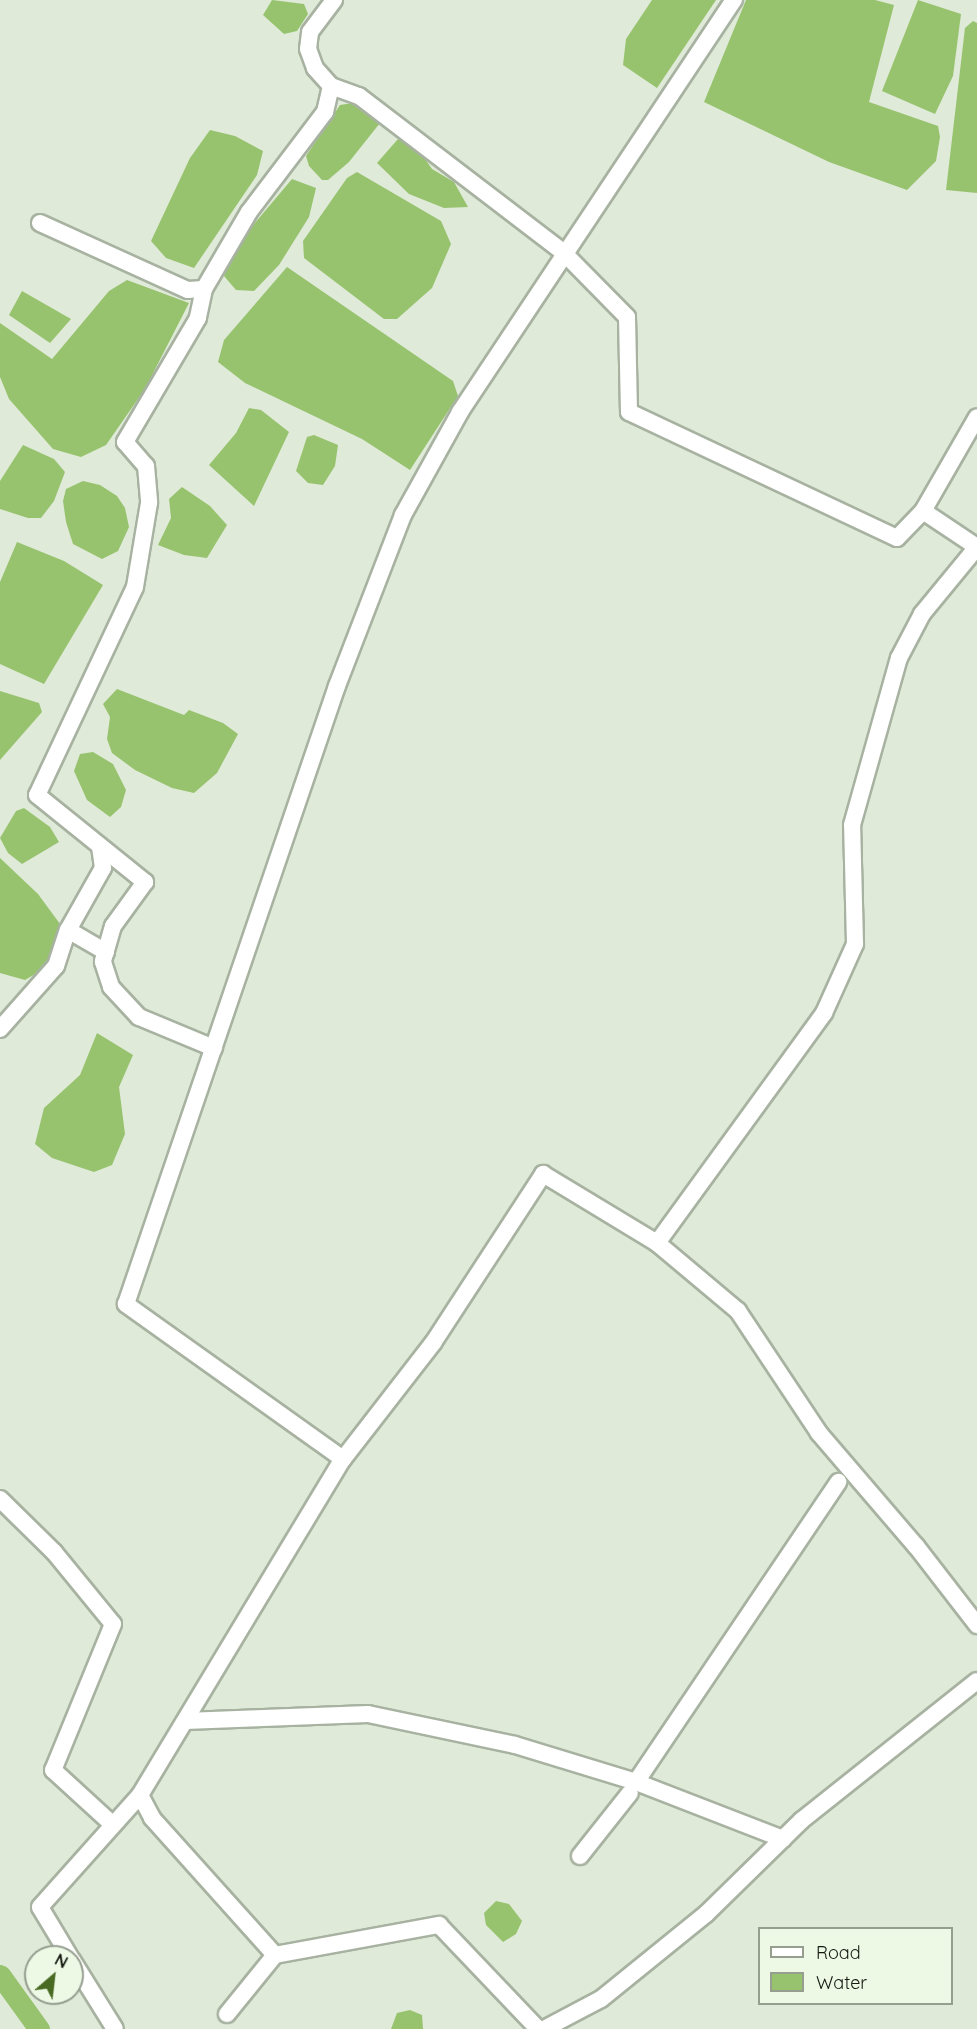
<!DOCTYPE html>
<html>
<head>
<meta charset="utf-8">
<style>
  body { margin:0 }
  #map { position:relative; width:977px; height:2029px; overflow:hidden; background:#e0ead8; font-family:Quicksand,sans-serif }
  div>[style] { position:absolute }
  .water>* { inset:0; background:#97c36f }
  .river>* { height:21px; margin:-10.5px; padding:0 10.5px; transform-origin:10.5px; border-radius:10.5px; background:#97c36f }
  .roads { filter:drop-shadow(2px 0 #a8b2a1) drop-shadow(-2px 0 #a8b2a1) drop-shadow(0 2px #a8b2a1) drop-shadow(0 -2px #a8b2a1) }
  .minor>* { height:16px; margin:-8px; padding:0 8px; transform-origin:8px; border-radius:8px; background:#fff }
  span { translate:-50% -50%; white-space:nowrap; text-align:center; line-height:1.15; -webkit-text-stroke:4.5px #edf8e5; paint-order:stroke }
  .legend { position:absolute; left:758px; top:1927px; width:195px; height:78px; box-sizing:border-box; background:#edf8e5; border:2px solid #969e90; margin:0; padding:8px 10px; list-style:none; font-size:18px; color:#141811 }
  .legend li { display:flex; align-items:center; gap:12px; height:30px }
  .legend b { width:30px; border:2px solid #969e90 }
  .north { position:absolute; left:24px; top:1945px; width:60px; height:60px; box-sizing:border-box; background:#edf8e5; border:2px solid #969e90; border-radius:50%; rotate:28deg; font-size:16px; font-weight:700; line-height:24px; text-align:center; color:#141811 }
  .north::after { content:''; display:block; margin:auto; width:21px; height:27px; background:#486a22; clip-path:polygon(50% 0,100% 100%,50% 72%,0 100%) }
</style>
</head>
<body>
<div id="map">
  <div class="water">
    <i style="clip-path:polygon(272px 0,304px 4px,308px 14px,297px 31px,284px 34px,263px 15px)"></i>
    <i style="clip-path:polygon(652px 0,716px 0,657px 88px,623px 65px,626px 39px)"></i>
    <i style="clip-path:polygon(746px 0,875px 0,894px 5px,869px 102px,938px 126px,940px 137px,936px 161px,907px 190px,829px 162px,704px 102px)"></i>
    <i style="clip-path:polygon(918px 0,961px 14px,953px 76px,935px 114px,882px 91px)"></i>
    <i style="clip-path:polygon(973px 21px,977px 23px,977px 193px,946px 190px,965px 28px)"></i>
    <i style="clip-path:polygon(353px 103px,380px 123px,349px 162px,328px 180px,322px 180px,309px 166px,306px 156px,340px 105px)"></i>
    <i style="clip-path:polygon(210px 130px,235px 136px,263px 151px,257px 175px,194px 268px,166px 258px,151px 241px,190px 158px)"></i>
    <i style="clip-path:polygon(398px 139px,416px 146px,432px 169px,454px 182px,468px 207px,444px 208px,409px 194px,377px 163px)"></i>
    <i style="clip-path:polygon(357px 172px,441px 221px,451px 244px,432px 288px,397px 319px,384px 319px,304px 258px,303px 241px,347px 178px)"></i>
    <i style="clip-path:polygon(292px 179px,316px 188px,309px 217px,279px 265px,254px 291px,236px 290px,224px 276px,232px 250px)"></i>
    <i style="clip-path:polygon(287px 267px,453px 381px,458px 396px,410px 470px,362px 439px,245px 383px,218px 362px,224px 340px)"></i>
    <i style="clip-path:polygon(127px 280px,189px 303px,145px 389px,106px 445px,81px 457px,53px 449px,9px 399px,0 377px,0 323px,52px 359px,109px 291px)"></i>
    <i style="clip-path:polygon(22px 291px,71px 319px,50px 343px,9px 315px)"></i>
    <i style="clip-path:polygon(249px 408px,261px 410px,289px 432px,254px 506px,209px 465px,236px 433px)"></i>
    <i style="clip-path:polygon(314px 435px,338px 445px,335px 466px,323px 485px,308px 483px,296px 471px,307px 437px)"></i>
    <i style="clip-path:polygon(23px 445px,54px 459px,65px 472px,54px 501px,41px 518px,28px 518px,0 509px,0 481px)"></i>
    <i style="clip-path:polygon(83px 481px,100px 485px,117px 496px,125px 508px,129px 527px,118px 551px,102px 559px,73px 544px,66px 522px,63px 501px,66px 489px)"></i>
    <i style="clip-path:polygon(182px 487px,210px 506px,227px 525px,207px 558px,184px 555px,158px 545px,171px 518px,169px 499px)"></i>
    <i style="clip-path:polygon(17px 542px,64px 561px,103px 585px,44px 684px,0 664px,0 582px)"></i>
    <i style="clip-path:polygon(117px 689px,184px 715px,189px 710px,223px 723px,238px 734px,217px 773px,194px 793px,172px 788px,135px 770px,112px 753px,107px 739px,110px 717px,103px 704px)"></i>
    <i style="clip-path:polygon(0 691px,39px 703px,42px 712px,0 760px)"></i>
    <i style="clip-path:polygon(93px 752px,113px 764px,126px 790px,121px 807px,110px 817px,87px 800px,74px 771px,80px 754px)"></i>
    <i style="clip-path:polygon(24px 808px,50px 827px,59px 842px,22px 864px,8px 853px,0 838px,16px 811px)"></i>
    <i style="clip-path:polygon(0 858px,38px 894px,63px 928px,54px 963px,25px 980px,0 973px)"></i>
    <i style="clip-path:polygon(97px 1033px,133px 1055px,119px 1087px,125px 1134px,112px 1165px,94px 1172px,52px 1158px,35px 1144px,44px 1108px,80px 1075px)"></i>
    <i style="clip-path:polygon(496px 1901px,509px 1904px,522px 1921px,516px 1934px,503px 1942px,486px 1925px,484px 1913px)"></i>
    <i style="clip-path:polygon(410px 2010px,422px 2015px,423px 2029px,391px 2029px,397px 2013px)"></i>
  </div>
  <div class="river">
    <i style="left:0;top:1975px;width:67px;rotate:54.2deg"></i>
  </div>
  <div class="roads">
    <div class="minor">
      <i style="left:331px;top:86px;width:30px;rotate:20deg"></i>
      <i style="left:359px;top:96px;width:257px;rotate:37.4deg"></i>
      <i style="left:563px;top:252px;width:91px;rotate:45.4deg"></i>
      <i style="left:627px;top:317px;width:95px;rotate:88.8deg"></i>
      <i style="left:629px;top:412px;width:296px;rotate:25.2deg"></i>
      <i style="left:897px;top:538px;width:37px;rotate:-46deg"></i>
      <i style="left:923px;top:511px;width:65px;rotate:33.7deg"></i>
      <i style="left:40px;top:223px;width:162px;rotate:24.4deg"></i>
      <i style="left:188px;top:290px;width:16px;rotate:-4deg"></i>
      <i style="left:204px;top:289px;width:89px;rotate:-59.7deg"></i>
      <i style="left:249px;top:212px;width:126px;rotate:-52.8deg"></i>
      <i style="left:325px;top:112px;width:27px;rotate:-77deg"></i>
      <i style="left:331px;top:86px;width:24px;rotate:-132deg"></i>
      <i style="left:315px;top:68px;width:20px;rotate:-110deg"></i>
      <i style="left:308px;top:49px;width:17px;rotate:-83deg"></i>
      <i style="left:310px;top:32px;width:40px;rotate:-53deg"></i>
      <i style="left:204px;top:289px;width:30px;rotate:102deg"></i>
      <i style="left:198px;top:318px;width:144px;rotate:120.5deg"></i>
      <i style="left:125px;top:442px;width:32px;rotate:49deg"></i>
      <i style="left:146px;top:466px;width:37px;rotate:85deg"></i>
      <i style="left:149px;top:503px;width:85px;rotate:99.5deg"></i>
      <i style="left:135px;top:587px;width:230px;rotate:115.2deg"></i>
      <i style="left:37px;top:795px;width:139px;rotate:38.9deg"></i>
      <i style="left:145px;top:882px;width:54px;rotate:126deg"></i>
      <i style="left:113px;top:926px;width:37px;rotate:106deg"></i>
      <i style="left:103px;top:962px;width:26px;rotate:72deg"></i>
      <i style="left:111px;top:987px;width:41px;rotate:47deg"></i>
      <i style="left:139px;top:1017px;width:81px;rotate:22.5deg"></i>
      <i style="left:923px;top:511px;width:108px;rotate:-60.1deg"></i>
      <i style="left:68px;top:930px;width:44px;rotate:30.1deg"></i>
      <i style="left:0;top:1029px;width:84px;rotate:-48.4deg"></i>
      <i style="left:56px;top:966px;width:38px;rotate:-72deg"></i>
      <i style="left:68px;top:930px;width:71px;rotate:-60.6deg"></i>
      <i style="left:103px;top:868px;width:21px;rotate:-98deg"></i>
      <i style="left:657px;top:1243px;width:284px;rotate:-54deg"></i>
      <i style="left:824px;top:1013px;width:76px;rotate:-65.8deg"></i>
      <i style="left:855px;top:944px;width:119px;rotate:-91.4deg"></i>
      <i style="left:852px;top:825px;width:173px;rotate:-74.3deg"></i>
      <i style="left:899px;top:658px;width:50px;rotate:-62.4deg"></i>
      <i style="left:922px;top:614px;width:87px;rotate:-50.6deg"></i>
      <i style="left:343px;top:1459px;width:267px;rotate:-144.5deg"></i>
      <i style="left:126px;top:1304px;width:653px;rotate:-71.15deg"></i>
      <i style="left:337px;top:686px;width:183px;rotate:-68.9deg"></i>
      <i style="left:403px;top:515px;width:118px;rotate:-61deg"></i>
      <i style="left:460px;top:412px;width:495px;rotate:-56.4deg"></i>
      <i style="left:0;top:1499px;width:76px;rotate:44.5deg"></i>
      <i style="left:54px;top:1552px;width:93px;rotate:50.7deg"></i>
      <i style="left:113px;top:1624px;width:158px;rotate:112.3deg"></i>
      <i style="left:53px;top:1770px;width:81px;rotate:42.5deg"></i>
      <i style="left:185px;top:1721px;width:183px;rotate:-2.2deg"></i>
      <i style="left:368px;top:1714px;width:150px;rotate:11.9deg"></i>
      <i style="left:515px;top:1745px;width:127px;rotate:17deg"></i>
      <i style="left:140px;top:1795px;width:26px;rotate:62deg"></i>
      <i style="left:152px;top:1818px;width:184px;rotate:48.1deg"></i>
      <i style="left:275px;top:1955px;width:167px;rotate:-10.4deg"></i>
      <i style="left:439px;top:1925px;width:144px;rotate:46.4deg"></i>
      <i style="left:783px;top:1839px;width:158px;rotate:-158.8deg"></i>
      <i style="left:636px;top:1782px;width:362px;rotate:-56deg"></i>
      <i style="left:580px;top:1856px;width:80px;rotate:-51.6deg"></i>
      <i style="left:70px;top:1957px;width:58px;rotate:-121deg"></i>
      <i style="left:40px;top:1907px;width:150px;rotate:-48.2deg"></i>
      <i style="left:140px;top:1795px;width:393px;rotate:-58.9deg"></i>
      <i style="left:343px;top:1459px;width:147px;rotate:-52.2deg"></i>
      <i style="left:433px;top:1343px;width:202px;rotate:-56.9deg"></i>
      <i style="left:543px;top:1174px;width:133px;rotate:31.2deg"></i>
      <i style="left:657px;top:1243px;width:106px;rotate:40deg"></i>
      <i style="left:738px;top:1311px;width:146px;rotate:56.4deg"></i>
      <i style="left:819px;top:1433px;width:149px;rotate:49.4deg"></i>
      <i style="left:916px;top:1546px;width:100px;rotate:52.3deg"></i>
      <i style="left:72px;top:1960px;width:81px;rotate:58.1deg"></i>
      <i style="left:227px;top:2014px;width:76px;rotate:-50.9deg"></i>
      <i style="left:544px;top:2029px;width:64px;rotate:-27.8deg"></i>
      <i style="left:601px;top:1999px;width:135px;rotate:-39deg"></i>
      <i style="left:706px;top:1914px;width:134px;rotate:-44.4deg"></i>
      <i style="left:802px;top:1820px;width:223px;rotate:-38.5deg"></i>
    </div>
  </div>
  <ul class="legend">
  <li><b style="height:8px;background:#fff"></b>Road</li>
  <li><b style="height:16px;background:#97c36f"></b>Water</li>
  </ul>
  <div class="north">N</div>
</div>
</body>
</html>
